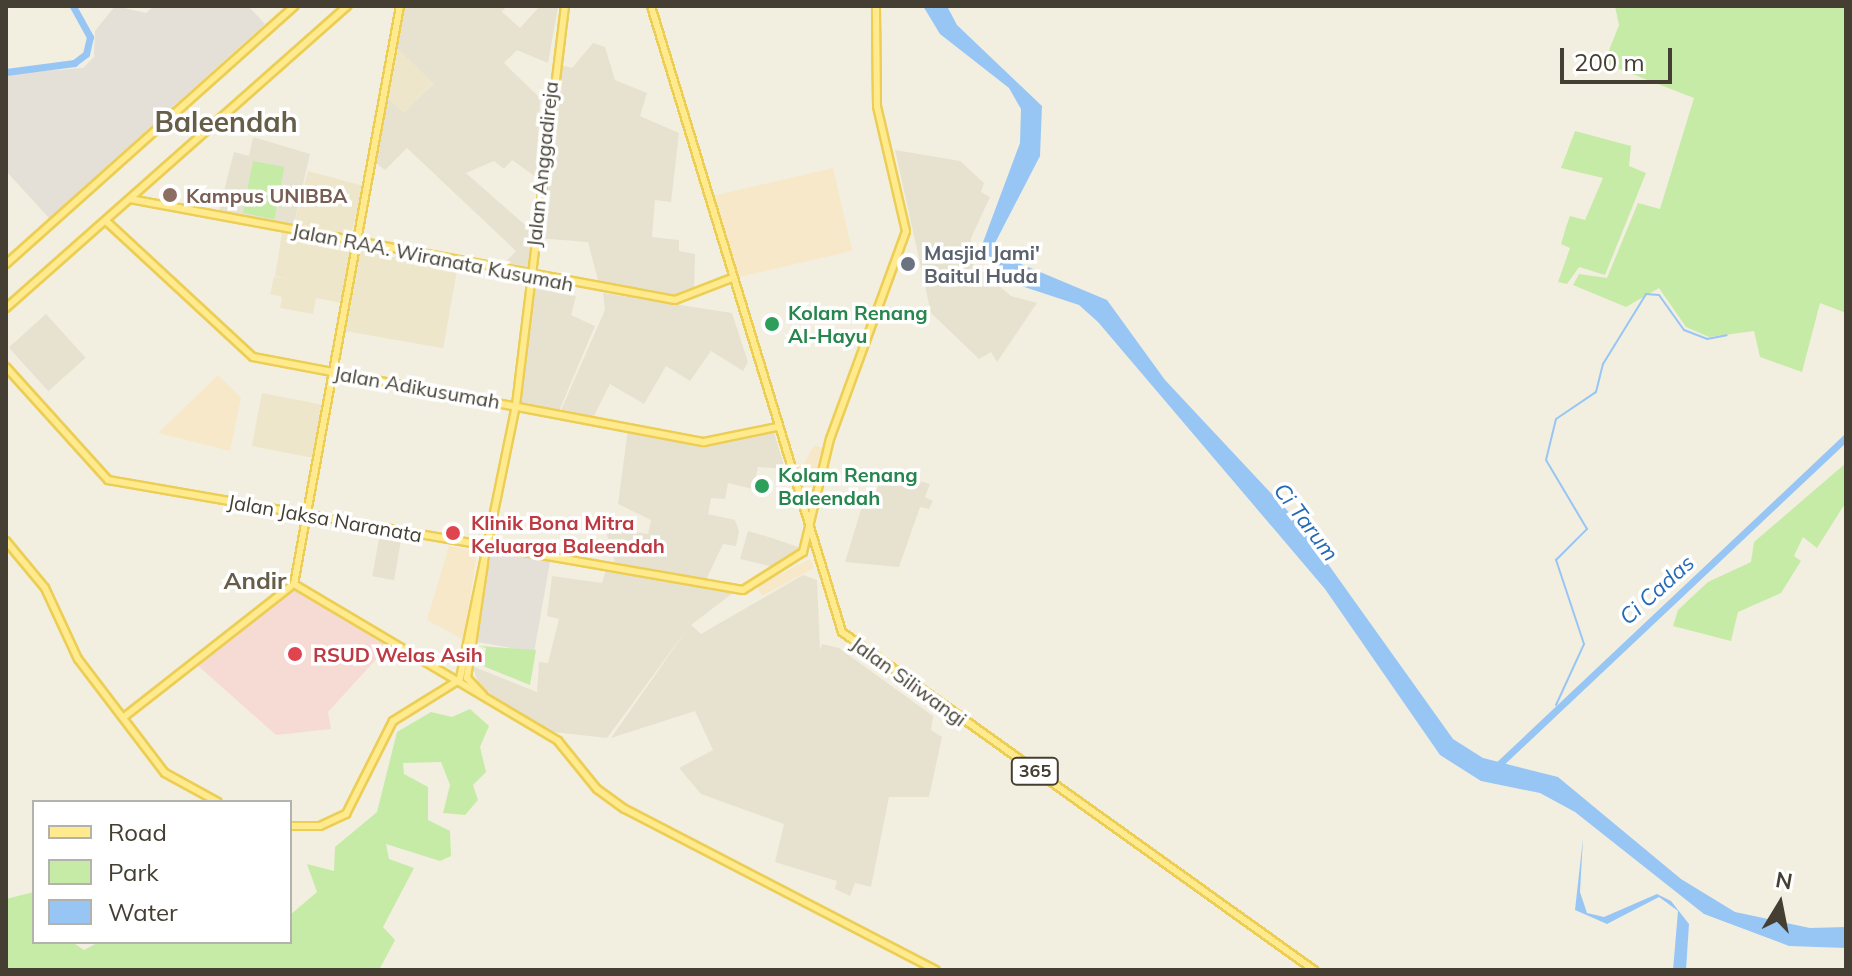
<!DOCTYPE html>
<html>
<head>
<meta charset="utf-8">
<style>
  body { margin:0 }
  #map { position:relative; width:1852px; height:976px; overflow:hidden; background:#f2efe1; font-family:Mulish,sans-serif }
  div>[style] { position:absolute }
  .residential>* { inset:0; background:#e7e2cf; transform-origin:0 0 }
  .commercial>* { inset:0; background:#f7e8ca; transform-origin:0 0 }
  .industrial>* { inset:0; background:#e4dfd7; transform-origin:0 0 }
  .education>* { inset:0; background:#ede6ca; transform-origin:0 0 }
  .medical>* { inset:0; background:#f5dbd3 }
  .green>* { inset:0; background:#c5eba6; transform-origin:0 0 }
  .water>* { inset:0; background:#97c6f5 }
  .stream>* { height:2px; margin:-1px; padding:0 1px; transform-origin:1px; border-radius:1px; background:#97c6f5 }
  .river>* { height:7px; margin:-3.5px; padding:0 3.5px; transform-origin:3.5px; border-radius:3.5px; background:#97c6f5 }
  .roads { filter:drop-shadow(2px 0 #ecce55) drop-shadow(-2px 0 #ecce55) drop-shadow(0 2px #ecce55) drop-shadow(0 -2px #ecce55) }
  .major>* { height:6px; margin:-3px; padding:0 3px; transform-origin:3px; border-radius:3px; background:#ffea8e }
  .dots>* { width:22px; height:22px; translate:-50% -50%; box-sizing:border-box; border:4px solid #fff; border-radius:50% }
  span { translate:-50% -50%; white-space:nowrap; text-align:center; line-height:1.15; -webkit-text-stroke:7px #fff; paint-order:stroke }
  .shield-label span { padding:2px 6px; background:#fff; border:2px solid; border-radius:6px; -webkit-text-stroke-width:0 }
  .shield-label { font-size:18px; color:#443f32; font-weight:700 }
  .street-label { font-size:20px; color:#443f32 }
  .education-label { font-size:20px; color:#785e54; font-weight:700 }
  .left { translate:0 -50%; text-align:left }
  .worship-label { font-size:20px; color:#5b616d; font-weight:700 }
  .leisure-label { font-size:20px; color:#27864d; font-weight:700 }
  .health-label { font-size:20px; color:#be3a42; font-weight:700 }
  .water-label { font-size:22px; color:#246ab6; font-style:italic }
  .quarter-label { font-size:24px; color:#675e48; font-weight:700 }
  .district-label { font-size:28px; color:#675e48; font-weight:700 }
  .frame { position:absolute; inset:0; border:8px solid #443f32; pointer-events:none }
  .legend { position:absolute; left:32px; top:800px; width:260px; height:144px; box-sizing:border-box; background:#fff; border:2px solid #b4b2ad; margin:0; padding:10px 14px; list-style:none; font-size:24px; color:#443f32 }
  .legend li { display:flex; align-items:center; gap:16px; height:40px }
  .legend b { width:40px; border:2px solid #b4b2ad }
  .north { position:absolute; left:1740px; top:864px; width:80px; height:80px; -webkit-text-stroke:6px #fff; paint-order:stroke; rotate:10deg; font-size:22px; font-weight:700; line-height:32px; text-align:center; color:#443f32 }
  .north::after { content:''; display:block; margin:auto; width:28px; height:36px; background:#443f32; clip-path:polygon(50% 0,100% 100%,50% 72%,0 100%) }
  .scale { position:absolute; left:1560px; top:48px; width:112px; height:36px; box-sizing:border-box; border:4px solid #443f32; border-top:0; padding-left:10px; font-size:24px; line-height:28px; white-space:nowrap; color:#443f32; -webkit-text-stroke:6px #fff; paint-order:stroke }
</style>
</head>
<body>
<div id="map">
  <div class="residential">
    <i style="clip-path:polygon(403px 6px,506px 6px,502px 12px,520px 28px,540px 6px,558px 7px,548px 63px,517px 50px,504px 63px,540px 98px,536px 177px,512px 160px,504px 169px,494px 161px,466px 173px,532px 231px,527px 272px,501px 267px,516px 251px,407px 148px,385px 170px,376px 163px,387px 98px,404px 112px,433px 84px,396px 49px)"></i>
    <i style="clip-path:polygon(593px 43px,605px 47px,615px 80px,647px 93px,640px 116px,679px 133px,671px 202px,655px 200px,652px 237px,679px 240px,679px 251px,695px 254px,694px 291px,676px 296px,599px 284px,588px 242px,537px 238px,556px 64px,572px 68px)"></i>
    <i style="clip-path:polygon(253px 137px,310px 154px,293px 228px,218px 214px,234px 152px,249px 156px)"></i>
    <i style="clip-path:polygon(895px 150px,960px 161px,984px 183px,981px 192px,990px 197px,971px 238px,971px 262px,1011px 296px,1037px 303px,997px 362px,991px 352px,979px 359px,931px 313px)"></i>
    <i style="clip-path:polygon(533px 281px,567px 285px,566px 293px,576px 296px,571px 315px,595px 326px,559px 411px,516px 404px)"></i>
    <i style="clip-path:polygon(603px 293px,732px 313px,748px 362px,743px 371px,711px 351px,690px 381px,666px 366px,644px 404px,610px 384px,594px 416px,561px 410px,605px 310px)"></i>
    <i style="left:46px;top:314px;width:59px;height:50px;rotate:48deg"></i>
    <i style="clip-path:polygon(628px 429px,709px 444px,774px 432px,785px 469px,758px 467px,753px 489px,728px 483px,725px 499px,711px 498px,708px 514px,735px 520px,739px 531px,736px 546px,723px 544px,705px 582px,616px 566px,605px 528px,648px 534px,651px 520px,618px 504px)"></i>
    <i style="clip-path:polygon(883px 471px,930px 484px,925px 497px,933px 501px,929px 509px,920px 507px,899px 567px,845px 562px,867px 490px,876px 492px)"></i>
    <i style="clip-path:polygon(748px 531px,772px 538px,801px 548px,777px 568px,740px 559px)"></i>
    <i style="left:380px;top:533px;width:22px;height:44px;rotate:10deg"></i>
    <i style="clip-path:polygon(606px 570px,733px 593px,691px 625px,701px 634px,803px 575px,817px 580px,820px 650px,822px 644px,839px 648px,933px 716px,931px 730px,942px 737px,929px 797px,889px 797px,871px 887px,855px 883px,850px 896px,835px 889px,837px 881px,775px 862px,784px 824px,701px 794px,679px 768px,713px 750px,695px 711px,611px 738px,688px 628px,607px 738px,544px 731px,480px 687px,472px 666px,537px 692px,539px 662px,548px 663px,559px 619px,547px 616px,552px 576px,602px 583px)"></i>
  </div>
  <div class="commercial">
    <i style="left:833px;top:168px;width:85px;height:125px;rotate:77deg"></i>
    <i style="clip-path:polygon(218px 375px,241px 398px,230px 451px,158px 433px)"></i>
    <i style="clip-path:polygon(814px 445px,823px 448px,809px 499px,801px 500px,790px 463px,804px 464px)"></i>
    <i style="clip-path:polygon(449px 546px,477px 551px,464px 640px,427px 620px)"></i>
    <i style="clip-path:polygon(810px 559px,814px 568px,762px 596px,756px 586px)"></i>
  </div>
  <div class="industrial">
    <i style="clip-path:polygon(115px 6px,146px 13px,154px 6px,248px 6px,265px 24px,49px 218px,6px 171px,6px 74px,83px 68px,94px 57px,95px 31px)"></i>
    <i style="left:491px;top:551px;width:60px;height:92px;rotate:10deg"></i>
  </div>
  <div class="education">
    <i style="clip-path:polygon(396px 47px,433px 83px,404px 113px,387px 98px)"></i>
    <i style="left:308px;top:171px;width:58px;height:59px;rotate:15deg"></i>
    <i style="clip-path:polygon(282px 233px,352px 246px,342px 303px,316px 298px,313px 314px,280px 308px,282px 297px,270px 294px,274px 277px,288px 279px,275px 276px)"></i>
    <i style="left:358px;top:250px;width:101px;height:82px;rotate:10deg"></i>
    <i style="left:262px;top:393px;width:63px;height:54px;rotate:11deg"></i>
  </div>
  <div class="medical">
    <i style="clip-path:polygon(294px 587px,391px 643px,328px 712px,331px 729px,276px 735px,196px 664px)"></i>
  </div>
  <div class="green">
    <i style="clip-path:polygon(1615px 6px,1846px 6px,1846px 313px,1820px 303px,1802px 372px,1760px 357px,1754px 331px,1709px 337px,1686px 327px,1659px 288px,1626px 307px,1573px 285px,1579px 274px,1607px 278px,1638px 203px,1660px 209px,1694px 98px,1604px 63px,1619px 25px)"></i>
    <i style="clip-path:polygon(1575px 131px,1631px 146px,1629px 166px,1646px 173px,1605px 275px,1579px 267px,1567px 284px,1558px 282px,1570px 248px,1561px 244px,1566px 227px,1570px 216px,1585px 220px,1603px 178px,1561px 168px)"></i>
    <i style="left:253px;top:161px;width:32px;height:53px;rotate:11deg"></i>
    <i style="clip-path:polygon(1846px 463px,1846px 502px,1817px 548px,1803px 537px,1794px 556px,1801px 561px,1781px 593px,1738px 612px,1731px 641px,1673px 626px,1678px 610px,1708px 582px,1751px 562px,1754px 542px)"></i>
    <i style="clip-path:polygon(479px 646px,536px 650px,530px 685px,483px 666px,486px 648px)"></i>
    <i style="clip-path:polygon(470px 709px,489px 726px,480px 747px,486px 772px,473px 785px,478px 800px,465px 815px,443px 813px,450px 785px,441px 762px,403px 763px,404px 774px,428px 787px,428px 820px,450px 831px,451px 856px,440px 861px,386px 844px,389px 859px,414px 868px,383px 927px,395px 940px,379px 970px,6px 970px,6px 899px,34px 892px,34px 942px,72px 942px,84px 950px,99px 942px,290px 942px,290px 915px,317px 892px,307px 864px,334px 871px,335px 847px,377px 812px,397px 732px,431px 712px,452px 717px)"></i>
  </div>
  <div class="water">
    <i style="clip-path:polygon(923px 6px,947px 6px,957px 25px,1042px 106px,1040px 156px,995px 243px,1021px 264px,1107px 300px,1165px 380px,1298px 522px,1453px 739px,1483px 758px,1558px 777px,1681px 879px,1735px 912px,1810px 928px,1846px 927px,1846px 948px,1789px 946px,1704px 914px,1575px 812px,1540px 793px,1481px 781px,1440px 755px,1325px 589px,1098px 322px,1079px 305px,1015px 284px,979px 253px,1020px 143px,1021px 109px,1009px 88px,940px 34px)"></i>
    <i style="clip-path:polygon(1583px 838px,1580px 892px,1587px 913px,1604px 917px,1657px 894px,1671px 901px,1689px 924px,1686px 970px,1673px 970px,1678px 911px,1659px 897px,1607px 924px,1575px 910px)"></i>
  </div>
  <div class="stream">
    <i style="left:1556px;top:705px;width:67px;rotate:-65.3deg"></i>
    <i style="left:1584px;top:644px;width:89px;rotate:-108.4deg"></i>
    <i style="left:1556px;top:560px;width:44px;rotate:-45deg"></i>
    <i style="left:1587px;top:529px;width:80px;rotate:-120.7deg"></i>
    <i style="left:1546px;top:460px;width:42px;rotate:-76.3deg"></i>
    <i style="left:1556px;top:419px;width:48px;rotate:-34deg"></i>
    <i style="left:1596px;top:392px;width:29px;rotate:-76deg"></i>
    <i style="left:1603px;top:364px;width:82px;rotate:-58.4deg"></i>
    <i style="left:1646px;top:294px;width:13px;rotate:4deg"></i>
    <i style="left:1659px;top:295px;width:43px;rotate:54.5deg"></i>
    <i style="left:1684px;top:330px;width:25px;rotate:21deg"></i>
    <i style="left:1707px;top:339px;width:20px;rotate:-11deg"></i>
  </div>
  <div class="river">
    <i style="left:6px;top:72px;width:69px;rotate:-7.5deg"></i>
    <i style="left:74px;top:63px;width:15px;rotate:-37deg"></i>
    <i style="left:86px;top:54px;width:17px;rotate:-77deg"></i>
    <i style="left:90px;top:37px;width:35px;rotate:-119deg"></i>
    <i style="left:1496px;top:767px;width:481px;rotate:-43.3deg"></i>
  </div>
  <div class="roads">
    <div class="major">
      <i style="left:400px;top:6px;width:588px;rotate:100.39deg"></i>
      <i style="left:294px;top:584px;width:307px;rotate:30.7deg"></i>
      <i style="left:558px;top:741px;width:62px;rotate:50.9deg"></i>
      <i style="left:597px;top:789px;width:34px;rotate:36deg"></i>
      <i style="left:625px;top:809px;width:350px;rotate:27.4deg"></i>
      <i style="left:651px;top:6px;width:654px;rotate:73.03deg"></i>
      <i style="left:842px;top:632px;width:581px;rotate:35.61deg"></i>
      <i style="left:130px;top:199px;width:554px;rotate:10.5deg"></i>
      <i style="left:675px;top:300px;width:61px;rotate:-21.1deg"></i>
      <i style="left:106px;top:221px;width:200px;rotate:42.8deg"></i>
      <i style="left:253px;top:357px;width:459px;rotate:10.7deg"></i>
      <i style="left:704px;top:442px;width:75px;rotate:-11.6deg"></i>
      <i style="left:6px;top:264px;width:387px;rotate:-41.8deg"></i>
      <i style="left:6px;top:308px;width:456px;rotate:-41.5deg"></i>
      <i style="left:6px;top:367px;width:152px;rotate:47.9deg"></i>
      <i style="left:108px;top:480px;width:644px;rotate:9.83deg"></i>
      <i style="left:743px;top:590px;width:71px;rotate:-32.3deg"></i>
      <i style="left:803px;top:552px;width:116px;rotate:-76.6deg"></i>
      <i style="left:830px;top:439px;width:221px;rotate:-69.9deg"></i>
      <i style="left:906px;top:231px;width:128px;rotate:-103.1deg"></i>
      <i style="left:877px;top:106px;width:100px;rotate:-90.6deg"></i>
      <i style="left:6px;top:541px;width:61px;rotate:50.3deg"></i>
      <i style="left:45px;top:588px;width:78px;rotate:65.1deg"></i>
      <i style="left:78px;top:659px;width:143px;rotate:52.7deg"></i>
      <i style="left:165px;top:773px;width:60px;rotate:28.7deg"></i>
      <i style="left:460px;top:678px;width:279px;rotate:-78.4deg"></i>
      <i style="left:516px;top:405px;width:402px;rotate:-83deg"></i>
      <i style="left:483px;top:695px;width:23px;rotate:-133deg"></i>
      <i style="left:467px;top:678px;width:116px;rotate:-81.6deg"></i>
      <i style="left:124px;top:717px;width:211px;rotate:-38.1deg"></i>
      <i style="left:290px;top:826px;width:30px"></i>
      <i style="left:320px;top:826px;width:29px;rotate:-25deg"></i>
      <i style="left:346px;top:814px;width:104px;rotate:-63.2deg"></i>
      <i style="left:393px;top:721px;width:78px;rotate:-31.8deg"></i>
    </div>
  </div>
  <div class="dots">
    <i style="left:170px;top:195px;background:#8d6e63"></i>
    <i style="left:908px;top:264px;background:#6b7280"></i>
    <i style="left:772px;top:324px;background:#2e9e5b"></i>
    <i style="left:762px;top:486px;background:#2e9e5b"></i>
    <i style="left:453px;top:533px;background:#e0444e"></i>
    <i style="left:295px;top:654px;background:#e0444e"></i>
  </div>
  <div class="shield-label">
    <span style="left:1035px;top:771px">365</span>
  </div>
  <div class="street-label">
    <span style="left:542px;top:164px;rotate:-84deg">Jalan Anggadireja</span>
    <span style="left:433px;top:257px;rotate:11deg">Jalan RAA. Wiranata Kusumah</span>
    <span style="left:417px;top:387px;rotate:10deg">Jalan Adikusumah</span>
    <span style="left:325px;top:518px;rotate:10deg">Jalan Jaksa Naranata</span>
    <span style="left:909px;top:681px;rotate:36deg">Jalan Siliwangi</span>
  </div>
  <div class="education-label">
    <span class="left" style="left:186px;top:195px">Kampus UNIBBA</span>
  </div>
  <div class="worship-label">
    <span class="left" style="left:924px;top:264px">Masjid Jami'<br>Baitul Huda</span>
  </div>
  <div class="leisure-label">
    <span class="left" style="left:788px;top:324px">Kolam Renang<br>Al-Hayu</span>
    <span class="left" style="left:778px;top:486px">Kolam Renang<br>Baleendah</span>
  </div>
  <div class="health-label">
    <span class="left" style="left:471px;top:534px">Klinik Bona Mitra<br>Keluarga Baleendah</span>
    <span class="left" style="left:313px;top:654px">RSUD Welas Asih</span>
  </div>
  <div class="water-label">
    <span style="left:1306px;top:522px;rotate:53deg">Ci Tarum</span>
    <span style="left:1657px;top:590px;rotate:-42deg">Ci Cadas</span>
  </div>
  <div class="quarter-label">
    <span style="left:255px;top:581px">Andir</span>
  </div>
  <div class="district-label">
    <span style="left:226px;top:122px">Baleendah</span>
  </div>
  <div class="frame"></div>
  <ul class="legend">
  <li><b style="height:10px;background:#ffea8e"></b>Road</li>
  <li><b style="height:22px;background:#c5eba6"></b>Park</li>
  <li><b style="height:22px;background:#97c6f5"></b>Water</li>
  </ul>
  <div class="north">N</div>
  <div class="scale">200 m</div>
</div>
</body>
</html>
